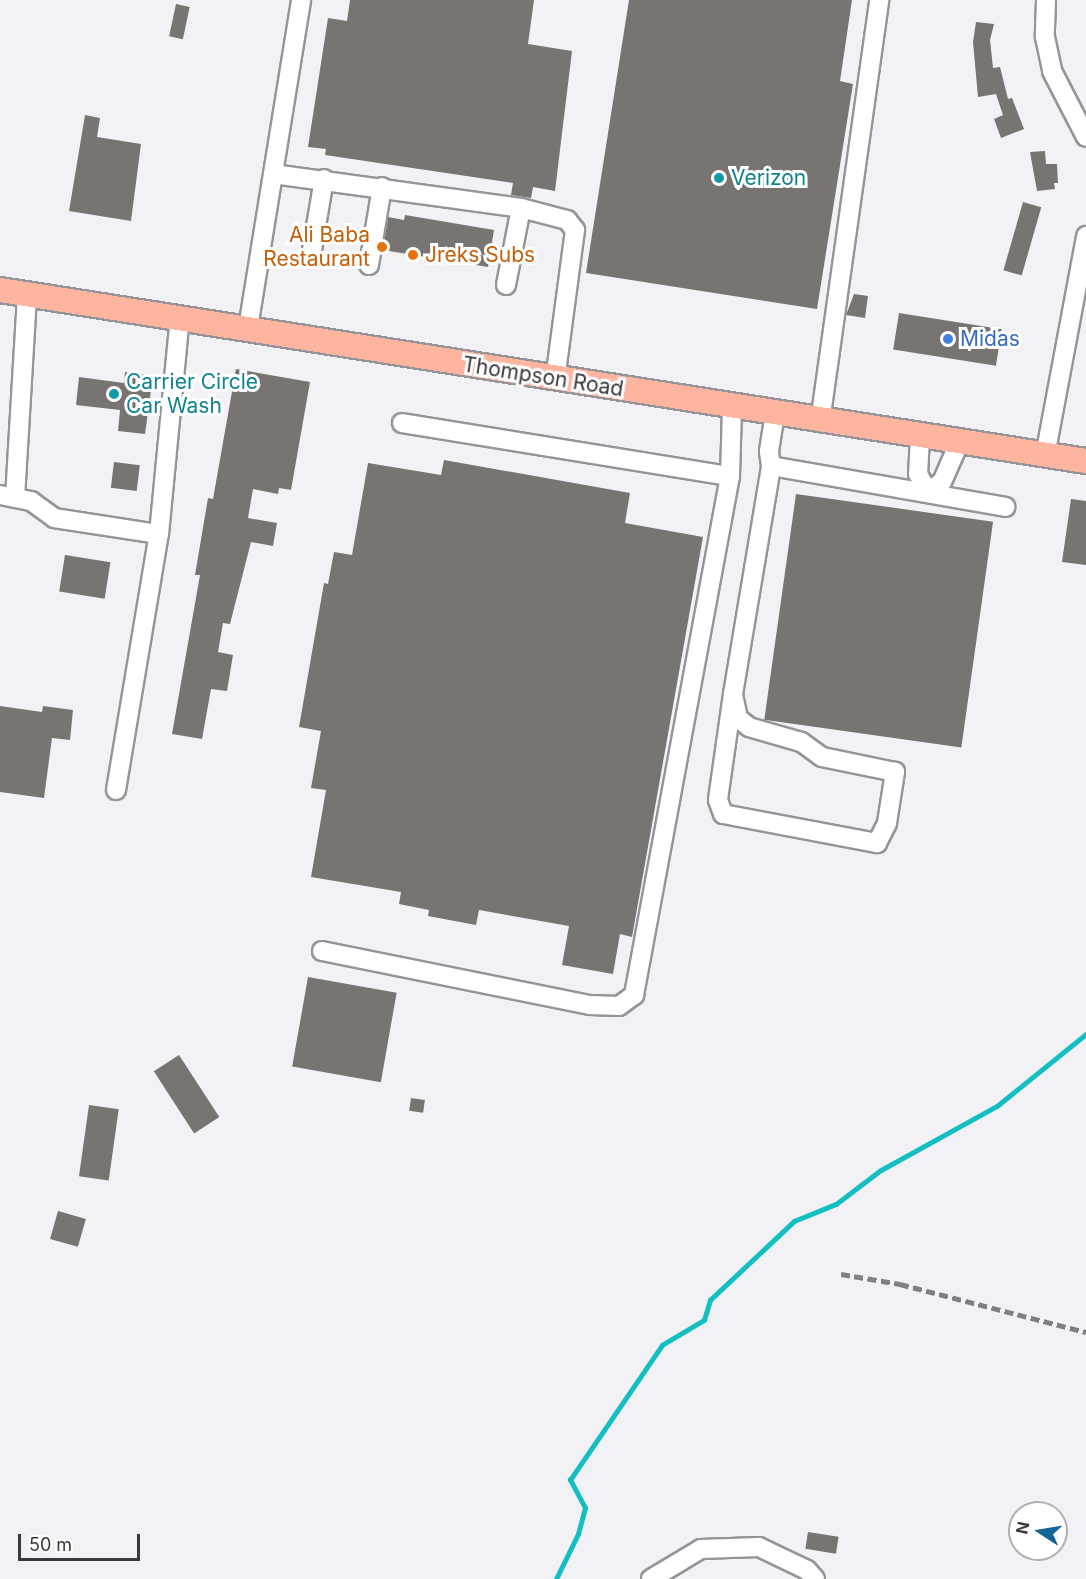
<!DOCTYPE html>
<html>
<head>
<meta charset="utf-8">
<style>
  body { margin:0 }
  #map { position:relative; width:1086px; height:1579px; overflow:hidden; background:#f2f2f6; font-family:Inter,sans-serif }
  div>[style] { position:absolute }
  .stream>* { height:4.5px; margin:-2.25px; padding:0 2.25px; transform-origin:2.25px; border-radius:2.25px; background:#13bfc1 }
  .building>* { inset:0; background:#777471; transform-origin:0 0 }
  .roads { filter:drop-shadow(2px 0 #959599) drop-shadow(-2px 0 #959599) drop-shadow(0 2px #959599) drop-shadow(0 -2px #959599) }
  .minor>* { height:18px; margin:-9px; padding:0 9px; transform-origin:9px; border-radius:9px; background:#fff }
  .major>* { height:24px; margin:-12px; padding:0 12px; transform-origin:12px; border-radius:12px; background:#fdb5a0 }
  .rail>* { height:4.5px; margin-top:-2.25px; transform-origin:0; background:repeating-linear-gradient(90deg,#7f7f82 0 9px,transparent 0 13.5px) }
  .dots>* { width:16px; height:16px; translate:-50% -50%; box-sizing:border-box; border:3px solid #fff; border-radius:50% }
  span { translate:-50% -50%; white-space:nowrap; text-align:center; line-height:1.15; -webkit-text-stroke:6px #fff; paint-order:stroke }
  .culture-label { font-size:21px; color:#0d838f }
  .left { translate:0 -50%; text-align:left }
  .food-label { font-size:21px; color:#c56008 }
  .right { translate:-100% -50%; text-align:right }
  .shop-label { font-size:21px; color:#366cbe }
  .street-label { font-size:21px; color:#39393b }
  .north { position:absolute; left:1008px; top:1501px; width:60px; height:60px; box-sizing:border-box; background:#fff; border:2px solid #b0b0b1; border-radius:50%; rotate:282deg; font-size:16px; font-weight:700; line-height:24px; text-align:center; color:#39393b }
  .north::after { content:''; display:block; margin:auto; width:21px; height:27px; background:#146597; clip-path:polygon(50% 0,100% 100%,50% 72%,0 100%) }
  .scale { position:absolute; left:18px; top:1534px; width:122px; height:27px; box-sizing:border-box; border:3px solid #39393b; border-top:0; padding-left:8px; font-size:18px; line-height:21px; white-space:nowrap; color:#39393b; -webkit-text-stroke:4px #fff; paint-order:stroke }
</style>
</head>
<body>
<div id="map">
  <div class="stream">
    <i style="left:556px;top:1579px;width:50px;rotate:-63.9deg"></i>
    <i style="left:578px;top:1534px;width:27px;rotate:-75deg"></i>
    <i style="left:585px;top:1508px;width:32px;rotate:-118deg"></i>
    <i style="left:570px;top:1480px;width:163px;rotate:-55.7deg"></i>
    <i style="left:662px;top:1345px;width:49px;rotate:-30.8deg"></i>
    <i style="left:704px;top:1320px;width:21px;rotate:-73deg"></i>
    <i style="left:710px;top:1300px;width:115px;rotate:-43.2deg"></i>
    <i style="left:794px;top:1221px;width:45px;rotate:-22deg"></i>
    <i style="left:836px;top:1204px;width:56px;rotate:-37.1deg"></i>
    <i style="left:881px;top:1170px;width:132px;rotate:-28.9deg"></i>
    <i style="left:997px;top:1106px;width:114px;rotate:-39deg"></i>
  </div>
  <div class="building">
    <i style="clip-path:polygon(350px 0,534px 0,528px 44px,572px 51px,555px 191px,533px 187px,531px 198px,511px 195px,513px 183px,325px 155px,326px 149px,308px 147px,328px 18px,347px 21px)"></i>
    <i style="clip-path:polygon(629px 0,852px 0,840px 81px,853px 84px,817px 309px,586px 273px)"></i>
    <i style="left:176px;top:4px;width:14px;height:33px;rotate:12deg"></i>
    <i style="clip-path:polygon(976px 22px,994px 24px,990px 40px,993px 68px,1000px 67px,1008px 99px,1012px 98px,1024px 129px,1001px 138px,994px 119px,1003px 115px,996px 94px,978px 97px,973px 42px)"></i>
    <i style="clip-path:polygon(85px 115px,100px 118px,97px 137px,141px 144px,131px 221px,69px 211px)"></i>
    <i style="clip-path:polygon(1045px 151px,1046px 164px,1057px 164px,1058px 183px,1054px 183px,1055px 189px,1037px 191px,1030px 152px)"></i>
    <i style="left:1023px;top:202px;width:19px;height:71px;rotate:16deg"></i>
    <i style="clip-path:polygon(405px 215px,494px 230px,488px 267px,383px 250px,388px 217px,404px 220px)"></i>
    <i style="clip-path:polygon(854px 294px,868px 296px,865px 318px,846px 315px)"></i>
    <i style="left:899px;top:313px;width:104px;height:37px;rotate:9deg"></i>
    <i style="clip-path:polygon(236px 369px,310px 382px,291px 490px,279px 488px,278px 494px,253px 489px,248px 518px,277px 523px,273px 546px,251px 542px,230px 624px,223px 623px,218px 652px,233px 655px,227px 691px,211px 689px,202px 739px,172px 734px,200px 575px,195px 575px,208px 498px,213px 499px)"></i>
    <i style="clip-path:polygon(125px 372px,153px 376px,145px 434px,118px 431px,120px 410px,76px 405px,79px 377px,124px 383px)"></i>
    <i style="clip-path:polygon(444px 460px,630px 493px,625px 523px,703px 537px,632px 937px,620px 934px,613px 974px,562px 965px,569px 926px,479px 910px,476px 925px,428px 916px,429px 910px,399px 904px,401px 892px,311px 877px,326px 790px,311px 788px,321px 731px,299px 727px,324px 583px,328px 584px,334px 552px,352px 555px,368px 463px,441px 475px)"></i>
    <i style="left:114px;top:462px;width:26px;height:26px;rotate:7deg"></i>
    <i style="left:796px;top:494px;width:199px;height:228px;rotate:8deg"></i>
    <i style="clip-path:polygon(1071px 499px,1086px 501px,1086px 565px,1062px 562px)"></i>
    <i style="left:65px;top:555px;width:46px;height:37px;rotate:9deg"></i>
    <i style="clip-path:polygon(0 706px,42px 712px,43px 706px,73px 710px,70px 740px,52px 738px,44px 798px,0 792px)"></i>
    <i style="left:308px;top:977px;width:90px;height:91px;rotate:10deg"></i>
    <i style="left:179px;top:1055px;width:74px;height:30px;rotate:57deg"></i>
    <i style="left:411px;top:1098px;width:14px;height:13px;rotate:8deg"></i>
    <i style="left:89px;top:1105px;width:30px;height:72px;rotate:8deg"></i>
    <i style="left:58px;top:1211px;width:29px;height:29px;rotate:16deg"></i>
    <i style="left:808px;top:1532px;width:31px;height:17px;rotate:9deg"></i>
  </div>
  <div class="roads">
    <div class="minor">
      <i style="left:1046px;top:0;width:37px;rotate:92deg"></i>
      <i style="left:1045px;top:37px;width:35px;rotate:78deg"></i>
      <i style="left:1052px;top:71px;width:74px;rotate:62.7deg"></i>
      <i style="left:273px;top:174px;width:250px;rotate:7.8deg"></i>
      <i style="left:521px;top:208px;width:48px;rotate:14.6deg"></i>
      <i style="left:567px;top:220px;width:13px;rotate:51deg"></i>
      <i style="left:575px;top:230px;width:150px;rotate:97.6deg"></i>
      <i style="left:311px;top:256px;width:78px;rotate:-80.4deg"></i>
      <i style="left:369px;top:265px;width:79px;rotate:-80.5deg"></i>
      <i style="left:506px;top:285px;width:78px;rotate:-79deg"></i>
      <i style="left:248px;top:328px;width:332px;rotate:-80.8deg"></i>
      <i style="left:820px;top:422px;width:426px;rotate:-82deg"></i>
      <i style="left:402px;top:423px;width:332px;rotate:9.2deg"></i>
      <i style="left:920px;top:437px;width:37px;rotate:93deg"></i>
      <i style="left:918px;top:474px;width:21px;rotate:61deg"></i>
      <i style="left:928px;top:492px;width:17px;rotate:-36deg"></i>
      <i style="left:942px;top:482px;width:43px;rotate:-66.4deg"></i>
      <i style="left:1045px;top:456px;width:224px;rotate:-79.4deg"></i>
      <i style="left:771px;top:466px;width:238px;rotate:9.9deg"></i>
      <i style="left:0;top:495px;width:32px;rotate:11deg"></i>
      <i style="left:31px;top:501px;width:29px;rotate:36deg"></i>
      <i style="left:54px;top:518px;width:106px;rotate:8.7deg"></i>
      <i style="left:15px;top:498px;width:205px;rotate:-86.6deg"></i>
      <i style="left:733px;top:694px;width:107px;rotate:98.1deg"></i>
      <i style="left:718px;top:800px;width:15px;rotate:70deg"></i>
      <i style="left:723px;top:814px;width:157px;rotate:10.7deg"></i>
      <i style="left:877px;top:843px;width:22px;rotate:-63deg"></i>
      <i style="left:887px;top:823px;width:52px;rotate:-81.1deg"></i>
      <i style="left:895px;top:772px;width:75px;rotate:-168.4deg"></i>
      <i style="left:822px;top:757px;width:26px;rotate:-144deg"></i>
      <i style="left:801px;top:742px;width:54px;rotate:-163.9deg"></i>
      <i style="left:749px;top:727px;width:14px;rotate:-141deg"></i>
      <i style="left:738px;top:718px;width:25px;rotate:-102deg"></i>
      <i style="left:733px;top:694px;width:231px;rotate:-80.5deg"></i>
      <i style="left:771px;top:466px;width:15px;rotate:-98deg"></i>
      <i style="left:769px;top:451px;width:37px;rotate:-81deg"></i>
      <i style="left:116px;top:790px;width:260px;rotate:-80.5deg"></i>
      <i style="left:159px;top:534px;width:218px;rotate:-84.5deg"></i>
      <i style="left:322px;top:951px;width:273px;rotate:11.4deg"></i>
      <i style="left:590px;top:1005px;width:29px;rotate:2deg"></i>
      <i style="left:619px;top:1006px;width:19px;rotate:-36deg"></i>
      <i style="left:634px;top:995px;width:528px;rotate:-79.52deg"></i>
      <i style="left:730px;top:476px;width:69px;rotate:-88.3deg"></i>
      <i style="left:651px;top:1579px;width:58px;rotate:-31deg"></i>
      <i style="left:701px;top:1549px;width:58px;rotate:-2deg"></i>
      <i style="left:759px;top:1547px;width:53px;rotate:25.6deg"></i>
      <i style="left:807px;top:1570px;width:12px;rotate:48deg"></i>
    </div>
    <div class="major">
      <i style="left:0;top:290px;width:1099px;rotate:8.95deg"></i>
    </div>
  </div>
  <div class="rail">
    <i style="left:841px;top:1274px;width:60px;rotate:9.6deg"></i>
    <i style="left:900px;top:1284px;width:192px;rotate:14.5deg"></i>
  </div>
  <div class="dots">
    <i style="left:719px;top:178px;background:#0f9aa8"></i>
    <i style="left:382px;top:247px;background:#e8710a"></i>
    <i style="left:413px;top:255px;background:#e8710a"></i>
    <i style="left:948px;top:339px;background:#3f7fe0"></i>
    <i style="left:114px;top:394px;background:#0f9aa8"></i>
  </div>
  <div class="culture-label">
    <span class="left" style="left:731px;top:178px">Verizon</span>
    <span class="left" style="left:126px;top:394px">Carrier Circle<br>Car Wash</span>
  </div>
  <div class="food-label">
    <span class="right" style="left:370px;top:247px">Ali Baba<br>Restaurant</span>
    <span class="left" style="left:425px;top:255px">Jreks Subs</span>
  </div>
  <div class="shop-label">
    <span class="left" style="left:960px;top:339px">Midas</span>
  </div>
  <div class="street-label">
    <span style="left:543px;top:377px;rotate:9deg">Thompson Road</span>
  </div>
  <div class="north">N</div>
  <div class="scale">50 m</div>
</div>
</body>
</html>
